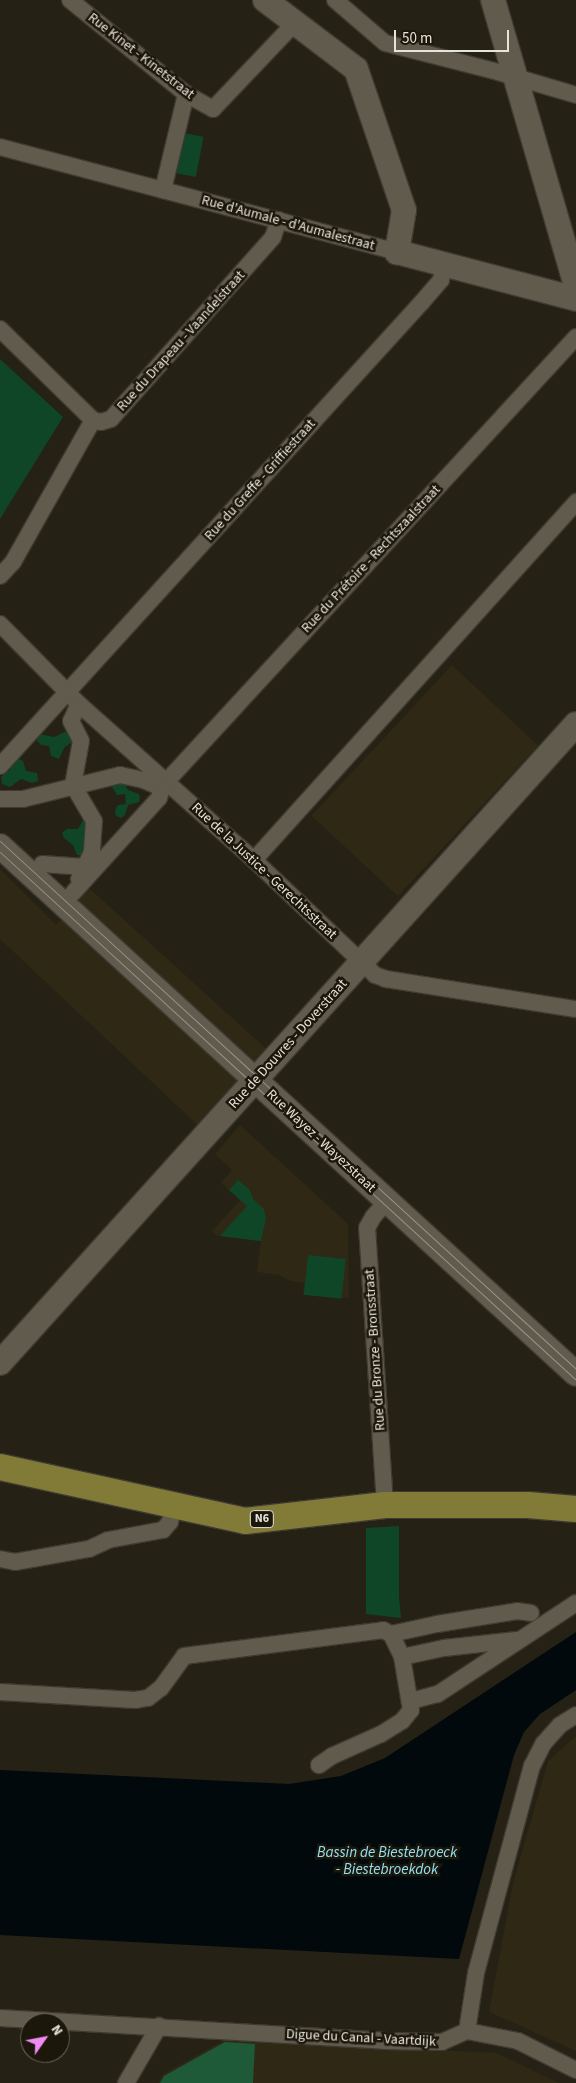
<!DOCTYPE html>
<html>
<head>
<meta charset="utf-8">
<style>
  body { margin:0 }
  #map { position:relative; width:576px; height:2083px; overflow:hidden; background:#252114; font-family:"Source Sans 3",sans-serif }
  div>[style] { position:absolute }
  .built>* { inset:0; background:#2e2815; transform-origin:0 0 }
  .green>* { inset:0; background:#0f4628; transform-origin:0 0 }
  .forest>* { inset:0; background:#1e5a37 }
  .water>* { inset:0; background:#01090c }
  .roads { filter:drop-shadow(1px 0 #3e3a32) drop-shadow(-1px 0 #3e3a32) drop-shadow(0 1px #3e3a32) drop-shadow(0 -1px #3e3a32) }
  .street>* { height:16px; margin:-8px; padding:0 8px; transform-origin:8px; border-radius:8px; background:#605b4d }
  .secondary>* { height:24px; margin:-12px; padding:0 12px; transform-origin:12px; border-radius:12px; background:#605b4d }
  .primary>* { height:26px; margin:-13px; padding:0 13px; transform-origin:13px; border-radius:13px; background:#817b37 }
  .tram>* { height:1px; margin:-0.5px; padding:0 0.5px; transform-origin:0.5px; border-radius:0.5px; background:#99958b }
  span { translate:-50% -50%; white-space:nowrap; text-align:center; line-height:1.15; -webkit-text-stroke:5px #1c170b; paint-order:stroke }
  .shield-label span { padding:1px 4px; background:#1c170b; border:1px solid; border-radius:4px; -webkit-text-stroke-width:0 }
  .shield-label { font-size:12px; color:#e6e3da; font-weight:700 }
  .street-label { font-size:14px; color:#e6e3da }
  .water-label { font-size:15px; color:#93e0f4; font-style:italic }
  .north { position:absolute; left:20px; top:2013px; width:50px; height:50px; box-sizing:border-box; background:#1c170b; border:1px solid #6d695e; border-radius:50%; rotate:57deg; font-size:14px; font-weight:700; line-height:20px; text-align:center; color:#e6e3da }
  .north::after { content:''; display:block; margin:auto; width:18px; height:22px; background:#f28af3; clip-path:polygon(50% 0,100% 100%,50% 72%,0 100%) }
  .scale { position:absolute; left:394px; top:30px; width:115px; height:22px; box-sizing:border-box; border:2px solid #e6e3da; border-top:0; padding-left:6px; font-size:15px; line-height:18px; white-space:nowrap; color:#e6e3da; -webkit-text-stroke:4px #1c170b; paint-order:stroke }
</style>
</head>
<body>
<div id="map">
  <div class="built">
    <i style="left:452px;top:665px;width:118px;height:206px;rotate:43deg"></i>
    <i style="clip-path:polygon(0 869px,56px 925px,89px 888px,271px 1053px,204px 1131px,0 939px)"></i>
    <i style="clip-path:polygon(240px 1125px,348px 1224px,349px 1298px,303px 1295px,304px 1283px,290px 1281px,279px 1275px,257px 1272px,261px 1241px,217px 1236px,212px 1231px,240px 1200px,221px 1183px,232px 1170px,215px 1154px)"></i>
    <i style="clip-path:polygon(576px 1736px,576px 2051px,489px 2012px,513px 1883px,548px 1761px)"></i>
    <i style="clip-path:polygon(224px 2040px,497px 2053px,559px 2083px,158px 2083px,163px 2074px)"></i>
  </div>
  <div class="green">
    <i style="left:184px;top:133px;width:20px;height:41px;rotate:11deg"></i>
    <i style="clip-path:polygon(0 359px,63px 417px,0 519px)"></i>
    <i style="clip-path:polygon(69px 730px,73px 741px,64px 748px,59px 759px,51px 756px,49px 746px,41px 745px,37px 741px,40px 734px,54px 737px)"></i>
    <i style="clip-path:polygon(17px 758px,23px 761px,26px 771px,37px 773px,38px 781px,32px 783px,21px 779px,10px 787px,2px 784px,1px 777px,10px 770px,13px 762px)"></i>
    <i style="clip-path:polygon(124px 783px,128px 790px,139px 794px,140px 798px,139px 802px,128px 805px,125px 815px,121px 818px,116px 816px,115px 810px,118px 805px,126px 804px,125px 794px,117px 795px,111px 785px)"></i>
    <i style="clip-path:polygon(84px 819px,88px 819px,85px 837px,86px 844px,82px 856px,77px 855px,73px 845px,64px 838px,62px 833px,67px 829px,78px 829px)"></i>
    <i style="clip-path:polygon(238px 1180px,249px 1189px,254px 1200px,264px 1209px,266px 1219px,261px 1241px,220px 1236px,247px 1206px,229px 1190px)"></i>
    <i style="left:308px;top:1255px;width:38px;height:40px;rotate:6deg"></i>
    <i style="clip-path:polygon(399px 1526px,399px 1597px,401px 1618px,366px 1614px,366px 1528px)"></i>
  </div>
  <div class="forest">
    <i style="clip-path:polygon(225px 2042px,255px 2044px,253px 2083px,160px 2083px,164px 2076px)"></i>
  </div>
  <div class="water">
    <i style="clip-path:polygon(576px 1632px,576px 1690px,540px 1714px,524px 1732px,514px 1755px,459px 1959px,0 1935px,0 1770px,289px 1784px,341px 1776px,385px 1758px)"></i>
  </div>
  <div class="roads">
    <div class="street">
      <i style="left:70px;top:0;width:149px;rotate:39deg"></i>
      <i style="left:186px;top:94px;width:31px;rotate:29deg"></i>
      <i style="left:213px;top:109px;width:119px;rotate:-46.4deg"></i>
      <i style="left:335px;top:0;width:66px;rotate:40.7deg"></i>
      <i style="left:385px;top:43px;width:117px;rotate:14.4deg"></i>
      <i style="left:498px;top:72px;width:81px;rotate:16.4deg"></i>
      <i style="left:0;top:147px;width:411px;rotate:14.8deg"></i>
      <i style="left:163px;top:190px;width:99px;rotate:-76.5deg"></i>
      <i style="left:0;top:329px;width:130px;rotate:44.4deg"></i>
      <i style="left:93px;top:420px;width:8px;rotate:14deg"></i>
      <i style="left:101px;top:422px;width:10px;rotate:-17deg"></i>
      <i style="left:111px;top:419px;width:244px;rotate:-48.3deg"></i>
      <i style="left:273px;top:237px;width:18px;rotate:-71deg"></i>
      <i style="left:0;top:576px;width:19px;rotate:-47deg"></i>
      <i style="left:13px;top:562px;width:163px;rotate:-60.6deg"></i>
      <i style="left:0;top:624px;width:114px;rotate:45.4deg"></i>
      <i style="left:80px;top:705px;width:233px;rotate:41.7deg"></i>
      <i style="left:254px;top:860px;width:167px;rotate:43.5deg"></i>
      <i style="left:375px;top:975px;width:12px;rotate:20deg"></i>
      <i style="left:386px;top:979px;width:192px;rotate:9deg"></i>
      <i style="left:76px;top:710px;width:12px;rotate:114deg"></i>
      <i style="left:71px;top:721px;width:22px;rotate:63deg"></i>
      <i style="left:81px;top:741px;width:45px;rotate:100.3deg"></i>
      <i style="left:73px;top:785px;width:42px;rotate:59.7deg"></i>
      <i style="left:94px;top:821px;width:31px;rotate:94deg"></i>
      <i style="left:92px;top:852px;width:30px;rotate:116deg"></i>
      <i style="left:0;top:766px;width:627px;rotate:-47.71deg"></i>
      <i style="left:422px;top:302px;width:29px;rotate:-49deg"></i>
      <i style="left:441px;top:280px;width:16px;rotate:-79deg"></i>
      <i style="left:166px;top:782px;width:605px;rotate:-47.34deg"></i>
      <i style="left:0;top:799px;width:23px"></i>
      <i style="left:23px;top:799px;width:100px;rotate:-13.9deg"></i>
      <i style="left:120px;top:775px;width:24px;rotate:12deg"></i>
      <i style="left:143px;top:780px;width:21px;rotate:23deg"></i>
      <i style="left:162px;top:788px;width:10px;rotate:107deg"></i>
      <i style="left:159px;top:798px;width:128px;rotate:132.2deg"></i>
      <i style="left:254px;top:860px;width:482px;rotate:-48deg"></i>
      <i style="left:42px;top:864px;width:43px;rotate:4deg"></i>
      <i style="left:385px;top:1505px;width:278px;rotate:-93.7deg"></i>
      <i style="left:367px;top:1228px;width:13px;rotate:-61deg"></i>
      <i style="left:373px;top:1217px;width:21px;rotate:-49deg"></i>
      <i style="left:0;top:1559px;width:15px;rotate:11deg"></i>
      <i style="left:15px;top:1562px;width:75px;rotate:-10deg"></i>
      <i style="left:89px;top:1549px;width:21px;rotate:-25deg"></i>
      <i style="left:108px;top:1540px;width:56px;rotate:-10.3deg"></i>
      <i style="left:163px;top:1530px;width:11px;rotate:-49deg"></i>
      <i style="left:170px;top:1522px;width:16px;rotate:-79deg"></i>
      <i style="left:391px;top:1634px;width:47px;rotate:-12.3deg"></i>
      <i style="left:437px;top:1624px;width:81px;rotate:-9.2deg"></i>
      <i style="left:517px;top:1611px;width:14px;rotate:8deg"></i>
      <i style="left:402px;top:1657px;width:43px;rotate:-12.1deg"></i>
      <i style="left:444px;top:1648px;width:73px;rotate:-6.3deg"></i>
      <i style="left:0;top:1692px;width:135px;rotate:3.4deg"></i>
      <i style="left:135px;top:1700px;width:13px;rotate:-9deg"></i>
      <i style="left:148px;top:1698px;width:16px;rotate:-38deg"></i>
      <i style="left:161px;top:1688px;width:39px;rotate:-54deg"></i>
      <i style="left:184px;top:1656px;width:201px;rotate:-7.4deg"></i>
      <i style="left:383px;top:1630px;width:9px;rotate:27deg"></i>
      <i style="left:391px;top:1634px;width:25px;rotate:64deg"></i>
      <i style="left:402px;top:1657px;width:54px;rotate:80.4deg"></i>
      <i style="left:411px;top:1710px;width:14px;rotate:129deg"></i>
      <i style="left:402px;top:1721px;width:25px;rotate:148deg"></i>
      <i style="left:381px;top:1734px;width:54px;rotate:155.8deg"></i>
      <i style="left:332px;top:1756px;width:16px;rotate:145deg"></i>
      <i style="left:411px;top:1701px;width:28px;rotate:-15deg"></i>
      <i style="left:438px;top:1694px;width:165px;rotate:-33.4deg"></i>
      <i style="left:0;top:2018px;width:385px;rotate:3.4deg"></i>
      <i style="left:384px;top:2041px;width:58px;rotate:1deg"></i>
      <i style="left:442px;top:2042px;width:27px;rotate:-24deg"></i>
      <i style="left:467px;top:2031px;width:59px;rotate:-81.2deg"></i>
      <i style="left:476px;top:1973px;width:214px;rotate:-74.9deg"></i>
      <i style="left:532px;top:1766px;width:25px;rotate:-63deg"></i>
      <i style="left:543px;top:1744px;width:25px;rotate:-48deg"></i>
      <i style="left:560px;top:1725px;width:19px;rotate:-32deg"></i>
      <i style="left:467px;top:2031px;width:52px;rotate:11.1deg"></i>
      <i style="left:518px;top:2041px;width:65px;rotate:26.6deg"></i>
      <i style="left:126px;top:2083px;width:66px;rotate:-59.9deg"></i>
    </div>
    <div class="secondary">
      <i style="left:265px;top:0;width:114px;rotate:37.2deg"></i>
      <i style="left:356px;top:69px;width:149px;rotate:71.2deg"></i>
      <i style="left:404px;top:210px;width:43px;rotate:99.5deg"></i>
      <i style="left:397px;top:252px;width:185px;rotate:14.7deg"></i>
      <i style="left:493px;top:0;width:298px;rotate:73.8deg"></i>
      <i style="left:0;top:846px;width:781px;rotate:42.51deg"></i>
      <i style="left:0;top:1363px;width:860px;rotate:-47.97deg"></i>
    </div>
    <div class="primary">
      <i style="left:0;top:1467px;width:251px;rotate:12.4deg"></i>
      <i style="left:245px;top:1521px;width:141px;rotate:-6.5deg"></i>
      <i style="left:385px;top:1505px;width:143px"></i>
      <i style="left:528px;top:1505px;width:48px;rotate:4.8deg"></i>
    </div>
  </div>
  <div class="tram">
    <i style="left:0;top:841px;width:781px;rotate:42.51deg"></i>
    <i style="left:0;top:852px;width:781px;rotate:42.51deg"></i>
  </div>
  <div class="shield-label">
    <span style="left:262px;top:1519px">N6</span>
  </div>
  <div class="street-label">
    <span style="left:141px;top:56px;rotate:38deg">Rue Kinet - Kinetstraat</span>
    <span style="left:288px;top:223px;rotate:15deg">Rue d'Aumale - d'Aumalestraat</span>
    <span style="left:181px;top:341px;rotate:-48deg">Rue du Drapeau - Vaandelstraat</span>
    <span style="left:260px;top:480px;rotate:-48deg">Rue du Greffe - Griffiestraat</span>
    <span style="left:371px;top:559px;rotate:-47deg">Rue du Prétoire - Rechtszaalstraat</span>
    <span style="left:264px;top:871px;rotate:43deg">Rue de la Justice - Gerechtsstraat</span>
    <span style="left:288px;top:1044px;rotate:-48deg">Rue de Douvres - Doverstraat</span>
    <span style="left:321px;top:1141px;rotate:43deg">Rue Wayez - Wayezstraat</span>
    <span style="left:375px;top:1350px;rotate:-94deg">Rue du Bronze - Bronsstraat</span>
    <span style="left:361px;top:2038px;rotate:3deg">Digue du Canal - Vaartdijk</span>
  </div>
  <div class="water-label">
    <span style="left:387px;top:1861px">Bassin de Biestebroeck<br>- Biestebroekdok</span>
  </div>
  <div class="north">N</div>
  <div class="scale">50 m</div>
</div>
</body>
</html>
